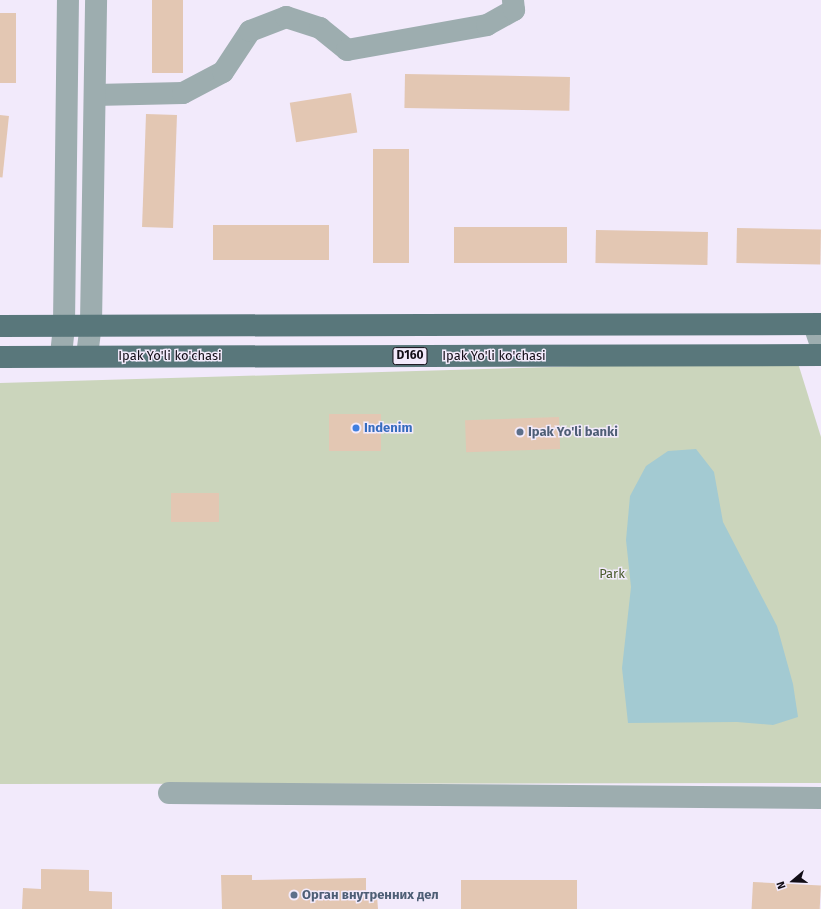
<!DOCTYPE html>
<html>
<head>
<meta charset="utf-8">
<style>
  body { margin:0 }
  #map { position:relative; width:821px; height:909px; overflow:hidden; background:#f2eafb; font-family:"Fira Sans",sans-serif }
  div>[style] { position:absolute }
  .green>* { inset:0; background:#cbd5bc }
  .water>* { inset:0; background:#a3cad2 }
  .building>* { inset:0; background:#e3c7b3; transform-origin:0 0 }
  .minor>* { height:22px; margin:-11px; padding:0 11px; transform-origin:11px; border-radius:11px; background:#9dadaf }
  .major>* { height:22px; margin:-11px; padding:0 11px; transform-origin:11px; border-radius:11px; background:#59777b }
  .dots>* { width:11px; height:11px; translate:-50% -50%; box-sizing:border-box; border:2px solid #f2eafb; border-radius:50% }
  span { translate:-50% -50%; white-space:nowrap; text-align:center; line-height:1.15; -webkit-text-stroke:3px #f2eafb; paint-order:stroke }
  .shield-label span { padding:1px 3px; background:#f2eafb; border:1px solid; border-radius:3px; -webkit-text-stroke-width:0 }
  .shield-label { font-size:12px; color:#120d16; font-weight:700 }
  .street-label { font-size:13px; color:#120d16 }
  .shop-label { font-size:13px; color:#366cbe; font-weight:700 }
  .left { translate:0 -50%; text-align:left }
  .service-label { font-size:13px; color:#4e5e75; font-weight:700 }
  .park-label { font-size:13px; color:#495a2b }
  .north { position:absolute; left:773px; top:861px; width:40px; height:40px; -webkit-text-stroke:3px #f2eafb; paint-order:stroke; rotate:251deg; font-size:11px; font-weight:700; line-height:16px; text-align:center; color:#120d16 }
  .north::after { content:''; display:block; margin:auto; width:14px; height:18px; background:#120d16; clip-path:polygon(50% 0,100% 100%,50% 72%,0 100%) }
</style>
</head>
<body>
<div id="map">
  <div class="green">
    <i style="clip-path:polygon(797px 360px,821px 437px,821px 783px,0 784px,0 383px)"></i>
  </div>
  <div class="water">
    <i style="clip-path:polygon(696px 449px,714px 472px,723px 522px,777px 626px,793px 684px,798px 717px,773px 725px,737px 722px,628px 723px,622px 668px,631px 587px,626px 540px,630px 496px,646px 466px,668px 451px)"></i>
  </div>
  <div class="building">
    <i style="left:152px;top:0;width:31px;height:73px"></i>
    <i style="left:0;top:13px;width:16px;height:70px"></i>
    <i style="left:405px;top:74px;width:165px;height:34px;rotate:1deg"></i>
    <i style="left:351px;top:93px;width:40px;height:62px;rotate:81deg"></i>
    <i style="left:146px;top:114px;width:31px;height:113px;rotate:2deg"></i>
    <i style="left:0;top:115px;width:9px;height:62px;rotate:6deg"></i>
    <i style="left:373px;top:149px;width:36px;height:114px"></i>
    <i style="left:329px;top:225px;width:35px;height:116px;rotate:90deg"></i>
    <i style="left:454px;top:227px;width:113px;height:36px"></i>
    <i style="left:737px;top:228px;width:84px;height:35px;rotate:1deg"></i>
    <i style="left:596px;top:230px;width:112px;height:33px;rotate:1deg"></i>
    <i style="left:329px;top:414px;width:52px;height:37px"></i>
    <i style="left:559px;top:417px;width:32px;height:94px;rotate:88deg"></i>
    <i style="left:219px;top:493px;width:29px;height:48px;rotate:90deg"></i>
    <i style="clip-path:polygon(41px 869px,89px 870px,89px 891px,112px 892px,112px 909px,22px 909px,23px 888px,41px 889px)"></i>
    <i style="clip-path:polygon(221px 875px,252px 875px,252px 880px,366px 878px,366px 896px,377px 896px,378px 909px,222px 909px)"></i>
    <i style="left:577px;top:880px;width:29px;height:116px;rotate:90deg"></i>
    <i style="left:753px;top:882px;width:68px;height:27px;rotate:3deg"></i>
  </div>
  <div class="minor">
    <i style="left:95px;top:95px;width:88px;rotate:-1.3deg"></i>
    <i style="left:183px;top:93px;width:45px;rotate:-27.7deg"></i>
    <i style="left:223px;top:72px;width:49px;rotate:-56.6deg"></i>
    <i style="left:250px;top:31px;width:39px;rotate:-21deg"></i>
    <i style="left:286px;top:17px;width:36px;rotate:18deg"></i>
    <i style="left:320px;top:28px;width:35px;rotate:39deg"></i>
    <i style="left:347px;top:50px;width:142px;rotate:-10.1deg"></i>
    <i style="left:487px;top:25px;width:31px;rotate:-29deg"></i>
    <i style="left:514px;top:10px;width:10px;rotate:-96deg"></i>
    <i style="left:814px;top:325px;width:21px;rotate:71deg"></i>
    <i style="left:61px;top:355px;width:31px;rotate:-84deg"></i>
    <i style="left:64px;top:324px;width:324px;rotate:-89.3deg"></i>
    <i style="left:87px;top:356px;width:32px;rotate:-83deg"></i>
    <i style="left:91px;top:324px;width:324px;rotate:-89.1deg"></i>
    <i style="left:169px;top:793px;width:652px;rotate:0.44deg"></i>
  </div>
  <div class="major">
    <i style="left:0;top:326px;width:821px;rotate:-0.14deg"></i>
    <i style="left:0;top:357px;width:821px;rotate:-0.14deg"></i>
  </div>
  <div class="dots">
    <i style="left:356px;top:428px;background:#3f7fe0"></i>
    <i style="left:520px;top:432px;background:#5c6f8a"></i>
    <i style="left:294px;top:895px;background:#5c6f8a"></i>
  </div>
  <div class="shield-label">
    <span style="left:410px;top:356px">D160</span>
  </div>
  <div class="street-label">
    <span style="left:170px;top:356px">Ipak Yo'li ko'chasi</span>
    <span style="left:494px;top:356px">Ipak Yo'li ko'chasi</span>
  </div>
  <div class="shop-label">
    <span class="left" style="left:364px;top:428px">Indenim</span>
  </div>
  <div class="service-label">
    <span class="left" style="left:528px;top:432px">Ipak Yo'li banki</span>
    <span class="left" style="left:302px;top:895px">Орган внутренних дел</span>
  </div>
  <div class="park-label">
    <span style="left:612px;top:574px">Park</span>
  </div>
  <div class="north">N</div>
</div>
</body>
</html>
